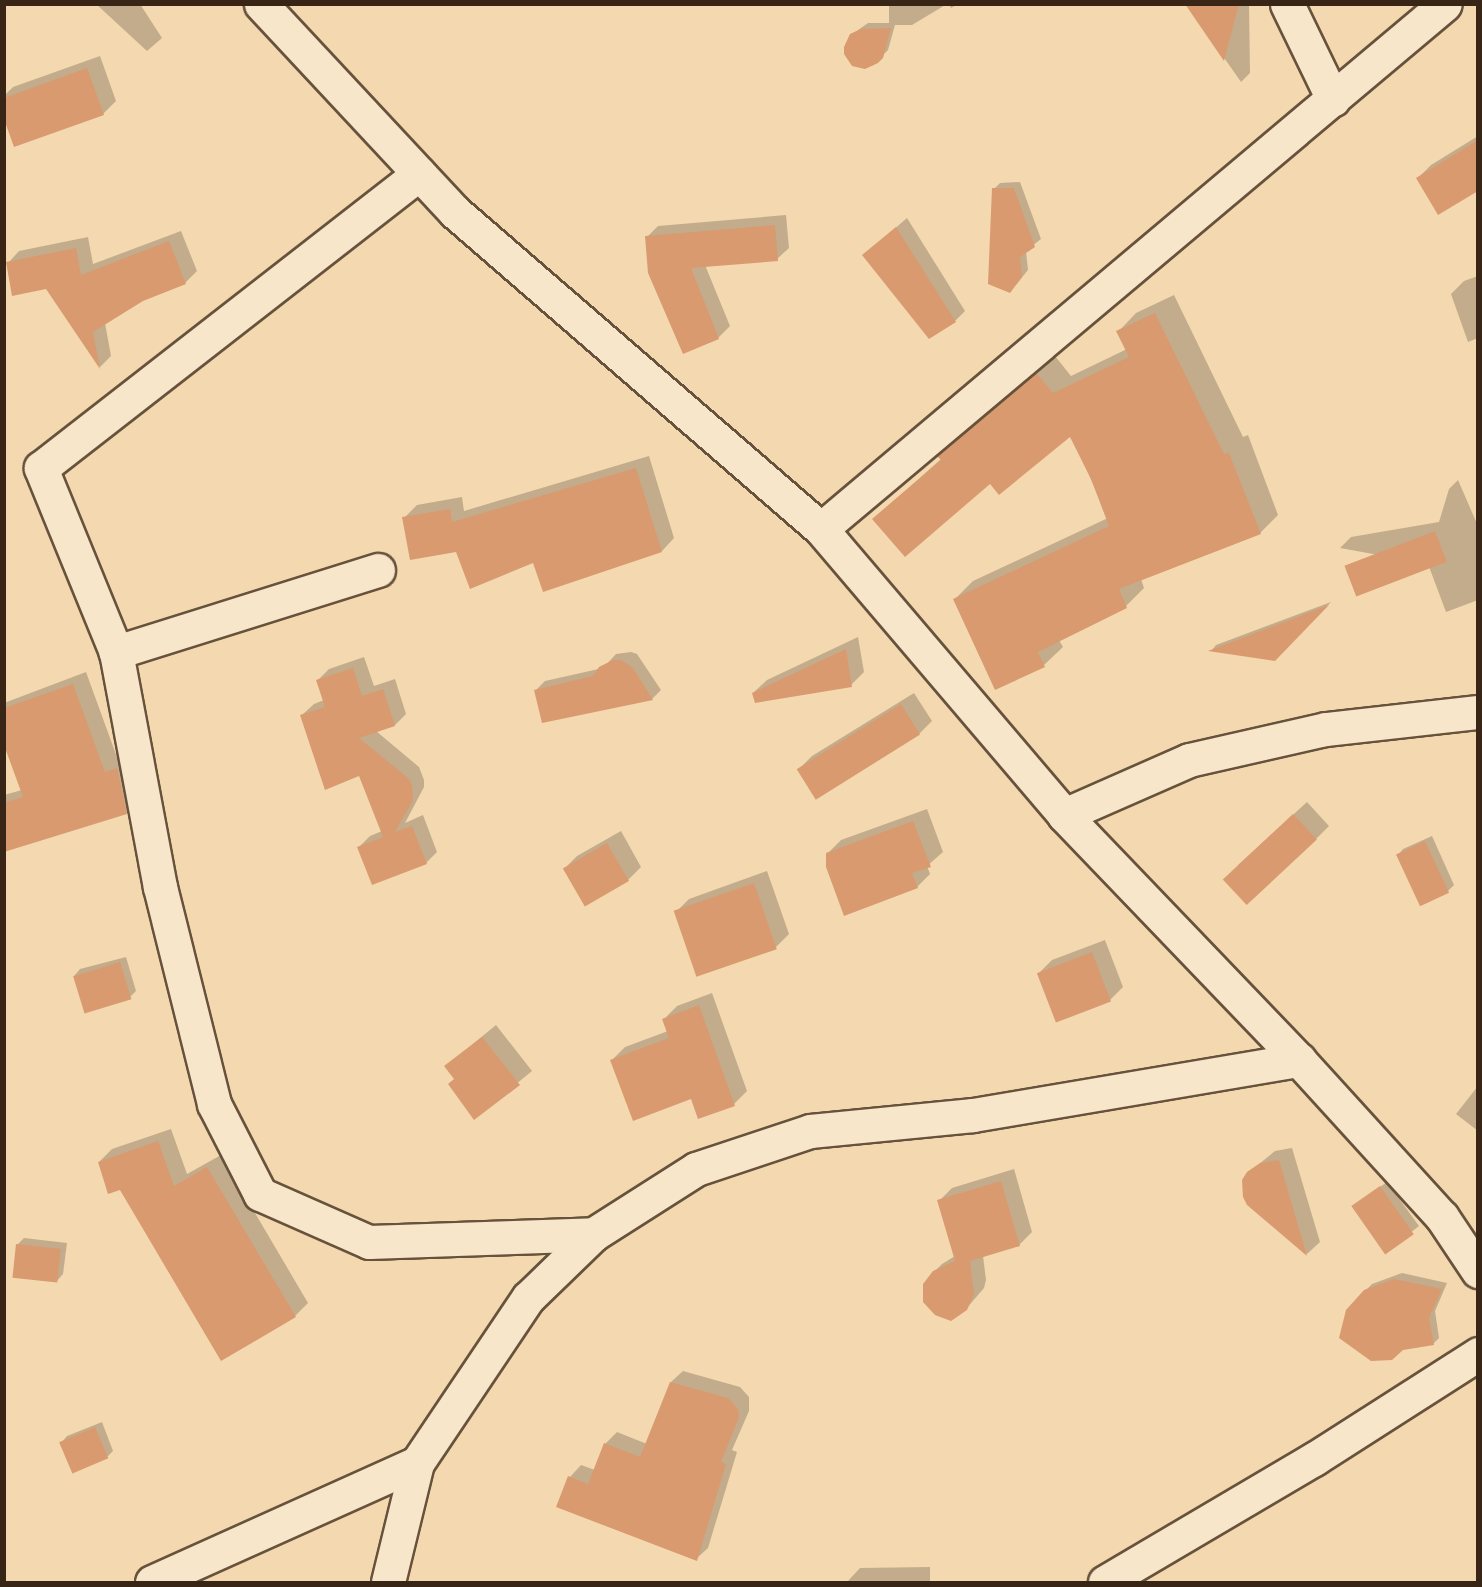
<!DOCTYPE html>
<html>
<head>
<meta charset="utf-8">
<style>
  body { margin:0 }
  #map { position:relative; width:1482px; height:1587px; overflow:hidden; background:#f4d8af; font-family:Vollkorn,serif }
  div>[style] { position:absolute }
  .shadow>* { inset:0; background:#0003 }
  .building>* { inset:0; background:#d99a6f; transform-origin:0 0 }
  .roads { filter:drop-shadow(2px 0 #67523c) drop-shadow(-2px 0 #67523c) drop-shadow(0 2px #67523c) drop-shadow(0 -2px #67523c) }
  .minor>* { height:33px; margin:-16.5px; padding:0 16.5px; transform-origin:16.5px; border-radius:16.5px; background:#f8e6cb }
  span { translate:-50% -50%; white-space:nowrap; text-align:center; line-height:1.15; -webkit-text-stroke:4.5px #f8e6cb; paint-order:stroke }
  .frame { position:absolute; inset:0; border:6px solid #382516; pointer-events:none }
</style>
</head>
<body>
<div id="map">
  <div class="shadow">
    <i style="clip-path:polygon(96px 4px,140px 4px,162px 38px,147px 51px)"></i>
    <i style="clip-path:polygon(889px 4px,947px 4px,912px 25px,895px 25px,888px 50px,872px 66px,859px 67px,851px 35px,868px 23px,889px 23px)"></i>
    <i style="clip-path:polygon(949px 4px,958px 4px,951px 8px)"></i>
    <i style="clip-path:polygon(1189px 4px,1249px 4px,1250px 73px,1241px 82px,1190px 9px)"></i>
    <i style="clip-path:polygon(100px 56px,116px 101px,103px 114px,4px 114px,4px 96px,13px 87px)"></i>
    <i style="clip-path:polygon(1478px 136px,1478px 189px,1418px 178px,1431px 165px)"></i>
    <i style="clip-path:polygon(1020px 182px,1041px 239px,1026px 251px,1028px 270px,1010px 292px,994px 189px,1000px 183px)"></i>
    <i style="clip-path:polygon(786px 215px,789px 248px,777px 259px,705px 265px,730px 326px,718px 338px,647px 237px,658px 226px)"></i>
    <i style="clip-path:polygon(907px 218px,965px 311px,955px 321px,864px 255px)"></i>
    <i style="clip-path:polygon(181px 231px,197px 271px,185px 283px,142px 299px,105px 323px,111px 356px,100px 367px,46px 287px,8px 263px,19px 251px,88px 237px,93px 264px)"></i>
    <i style="clip-path:polygon(1478px 276px,1478px 338px,1468px 342px,1451px 294px,1464px 281px)"></i>
    <i style="clip-path:polygon(1174px 295px,1243px 437px,1248px 435px,1278px 515px,1260px 533px,1141px 579px,1144px 588px,1126px 606px,1059px 640px,1063px 647px,1044px 665px,954px 600px,973px 581px,1108px 518px,1071px 434px,990px 482px,874px 519px,941px 459px,939px 456px,957px 438px,1055px 356px,1071px 376px,1127px 349px,1118px 332px,1136px 313px)"></i>
    <i style="clip-path:polygon(649px 456px,674px 538px,662px 551px,544px 590px,534px 561px,457px 550px,404px 518px,417px 505px,462px 497px,464px 511px)"></i>
    <i style="clip-path:polygon(1458px 480px,1478px 526px,1478px 600px,1446px 612px,1428px 564px,1340px 548px,1351px 537px,1439px 522px,1449px 489px)"></i>
    <i style="clip-path:polygon(1331px 602px,1274px 660px,1212px 650px,1216px 645px)"></i>
    <i style="clip-path:polygon(858px 637px,864px 672px,851px 685px,753px 693px,767px 680px)"></i>
    <i style="clip-path:polygon(631px 652px,637px 654px,661px 690px,652px 699px,543px 721px,536px 690px,545px 681px,603px 668px,616px 654px)"></i>
    <i style="clip-path:polygon(364px 657px,374px 686px,395px 679px,406px 714px,395px 725px,376px 731px,419px 767px,424px 780px,424px 787px,405px 823px,423px 815px,437px 852px,426px 863px,359px 847px,370px 836px,382px 831px,360px 774px,302px 715px,314px 704px,324px 700px,318px 680px,329px 669px)"></i>
    <i style="clip-path:polygon(86px 672px,118px 760px,129px 756px,140px 800px,127px 813px,4px 851px,4px 795px,22px 790px,4px 740px,4px 703px)"></i>
    <i style="clip-path:polygon(914px 693px,932px 721px,919px 734px,799px 769px,812px 756px)"></i>
    <i style="clip-path:polygon(1307px 802px,1329px 826px,1316px 839px,1237px 866px)"></i>
    <i style="clip-path:polygon(927px 809px,943px 852px,927px 866px,930px 874px,917px 887px,828px 853px,841px 840px)"></i>
    <i style="clip-path:polygon(621px 831px,641px 867px,628px 880px,585px 905px,564px 869px,577px 856px)"></i>
    <i style="clip-path:polygon(1432px 836px,1454px 885px,1448px 891px,1397px 856px,1403px 849px)"></i>
    <i style="clip-path:polygon(767px 871px,789px 934px,776px 947px,676px 912px,689px 899px)"></i>
    <i style="clip-path:polygon(1105px 940px,1123px 987px,1110px 1000px,1039px 973px,1052px 960px)"></i>
    <i style="clip-path:polygon(126px 957px,136px 991px,130px 997px,74px 976px,80px 969px)"></i>
    <i style="clip-path:polygon(712px 993px,747px 1091px,734px 1104px,692px 1097px,612px 1060px,625px 1047px,668px 1031px,664px 1019px,677px 1006px)"></i>
    <i style="clip-path:polygon(496px 1025px,532px 1071px,475px 1118px,456px 1079px,446px 1066px)"></i>
    <i style="clip-path:polygon(1478px 1086px,1478px 1131px,1456px 1114px)"></i>
    <i style="clip-path:polygon(171px 1129px,187px 1174px,221px 1155px,308px 1303px,295px 1316px,121px 1188px,99px 1162px,112px 1149px)"></i>
    <i style="clip-path:polygon(1292px 1148px,1320px 1242px,1307px 1254px,1248px 1204px,1248px 1173px,1275px 1151px)"></i>
    <i style="clip-path:polygon(1014px 1169px,1032px 1232px,1019px 1245px,983px 1256px,986px 1280px,984px 1288px,966px 1309px,928px 1278px,942px 1264px,955px 1256px,939px 1201px,952px 1188px)"></i>
    <i style="clip-path:polygon(1387px 1182px,1419px 1226px,1386px 1252px,1360px 1201px)"></i>
    <i style="clip-path:polygon(24px 1238px,67px 1243px,63px 1274px,57px 1281px,18px 1244px)"></i>
    <i style="clip-path:polygon(1402px 1273px,1447px 1283px,1435px 1311px,1439px 1338px,1433px 1344px,1365px 1291px,1372px 1284px)"></i>
    <i style="clip-path:polygon(683px 1371px,740px 1387px,749px 1397px,749px 1411px,732px 1450px,737px 1452px,708px 1548px,696px 1559px,570px 1477px,581px 1465px,595px 1470px,605px 1444px,617px 1432px,647px 1444px,671px 1382px)"></i>
    <i style="clip-path:polygon(102px 1422px,113px 1451px,107px 1457px,61px 1443px,67px 1436px)"></i>
    <i style="clip-path:polygon(930px 1567px,930px 1582px,847px 1582px,860px 1568px)"></i>
  </div>
  <div class="building">
    <i style="clip-path:polygon(1185px 4px,1239px 4px,1224px 61px)"></i>
    <i style="clip-path:polygon(891px 28px,883px 58px,878px 63px,865px 69px,852px 66px,844px 54px,844px 47px,850px 34px,861px 29px)"></i>
    <i style="clip-path:polygon(87px 68px,104px 115px,14px 147px,4px 119px,4px 98px)"></i>
    <i style="clip-path:polygon(1478px 140px,1478px 191px,1438px 215px,1416px 178px)"></i>
    <i style="clip-path:polygon(992px 188px,1014px 188px,1035px 247px,1020px 257px,1022px 277px,1010px 293px,988px 284px)"></i>
    <i style="clip-path:polygon(775px 225px,778px 261px,691px 268px,719px 339px,683px 354px,648px 273px,645px 236px)"></i>
    <i style="clip-path:polygon(896px 227px,956px 322px,929px 339px,862px 255px)"></i>
    <i style="clip-path:polygon(169px 241px,186px 284px,143px 301px,93px 332px,100px 369px,46px 289px,12px 296px,6px 262px,76px 248px,81px 275px)"></i>
    <i style="clip-path:polygon(1155px 313px,1224px 454px,1229px 453px,1261px 534px,1119px 589px,1127px 608px,1038px 652px,1045px 667px,995px 690px,953px 599px,1109px 526px,1091px 479px,1070px 437px,999px 495px,990px 484px,905px 557px,872px 519px,941px 460px,937px 456px,1036px 373px,1053px 393px,1129px 357px,1116px 331px)"></i>
    <i style="clip-path:polygon(636px 468px,662px 552px,543px 592px,533px 563px,470px 589px,456px 552px,410px 560px,402px 517px,450px 509px,452px 522px)"></i>
    <i style="left:1435px;top:531px;width:33px;height:97px;rotate:69deg"></i>
    <i style="clip-path:polygon(1329px 605px,1275px 661px,1208px 651px)"></i>
    <i style="clip-path:polygon(846px 649px,852px 687px,755px 703px,752px 693px)"></i>
    <i style="clip-path:polygon(613px 660px,621px 660px,633px 668px,653px 700px,542px 723px,534px 690px,593px 676px,599px 667px)"></i>
    <i style="clip-path:polygon(353px 668px,362px 696px,383px 689px,395px 726px,359px 738px,408px 778px,412px 785px,413px 800px,395px 832px,412px 826px,427px 864px,372px 885px,357px 847px,383px 837px,359px 776px,325px 790px,300px 715px,325px 707px,316px 680px)"></i>
    <i style="clip-path:polygon(73px 684px,105px 772px,117px 768px,127px 814px,4px 852px,4px 803px,23px 797px,4px 745px,4px 708px)"></i>
    <i style="left:901px;top:704px;width:36px;height:123px;rotate:58deg"></i>
    <i style="left:1293px;top:814px;width:35px;height:96px;rotate:47deg"></i>
    <i style="clip-path:polygon(913px 821px,931px 867px,912px 873px,918px 888px,844px 916px,826px 867px,826px 853px)"></i>
    <i style="left:1425px;top:841px;width:57px;height:32px;rotate:65deg"></i>
    <i style="left:607px;top:843px;width:44px;height:51px;rotate:60deg"></i>
    <i style="left:754px;top:883px;width:70px;height:85px;rotate:71deg"></i>
    <i style="left:1092px;top:952px;width:53px;height:59px;rotate:69deg"></i>
    <i style="left:120px;top:962px;width:39px;height:49px;rotate:73deg"></i>
    <i style="clip-path:polygon(699px 1005px,735px 1106px,698px 1119px,691px 1099px,633px 1121px,610px 1060px,669px 1038px,662px 1019px)"></i>
    <i style="clip-path:polygon(482px 1037px,520px 1085px,474px 1120px,448px 1084px,454px 1079px,444px 1066px)"></i>
    <i style="clip-path:polygon(158px 1141px,174px 1186px,207px 1167px,296px 1317px,221px 1361px,120px 1190px,108px 1194px,98px 1162px)"></i>
    <i style="clip-path:polygon(1279px 1160px,1307px 1256px,1247px 1205px,1243px 1197px,1242px 1180px,1247px 1172px,1260px 1163px)"></i>
    <i style="clip-path:polygon(1001px 1181px,1020px 1246px,970px 1261px,974px 1294px,967px 1310px,951px 1321px,935px 1315px,923px 1302px,923px 1284px,933px 1271px,955px 1261px,937px 1200px)"></i>
    <i style="left:1380px;top:1186px;width:59px;height:35px;rotate:55deg"></i>
    <i style="left:16px;top:1244px;width:45px;height:34px;rotate:6deg"></i>
    <i style="clip-path:polygon(1394px 1279px,1442px 1289px,1429px 1318px,1434px 1345px,1403px 1350px,1392px 1360px,1371px 1361px,1339px 1338px,1346px 1310px,1364px 1290px)"></i>
    <i style="clip-path:polygon(670px 1382px,728px 1398px,738px 1409px,739px 1417px,721px 1462px,726px 1464px,697px 1561px,556px 1507px,568px 1476px,588px 1484px,604px 1443px,640px 1457px)"></i>
    <i style="left:95px;top:1427px;width:34px;height:39px;rotate:67deg"></i>
  </div>
  <div class="roads">
    <div class="minor">
      <i style="left:261px;top:4px;width:284px;rotate:47deg"></i>
      <i style="left:455px;top:212px;width:484px;rotate:40.9deg"></i>
      <i style="left:821px;top:529px;width:375px;rotate:49.6deg"></i>
      <i style="left:1064px;top:815px;width:339px;rotate:46.2deg"></i>
      <i style="left:1299px;top:1060px;width:212px;rotate:47.7deg"></i>
      <i style="left:1442px;top:1217px;width:65px;rotate:56.3deg"></i>
      <i style="left:1287px;top:4px;width:106px;rotate:64.2deg"></i>
      <i style="left:821px;top:529px;width:815px;rotate:-40.08deg"></i>
      <i style="left:378px;top:570px;width:275px;rotate:162.6deg"></i>
      <i style="left:116px;top:652px;width:239px;rotate:79.4deg"></i>
      <i style="left:160px;top:887px;width:224px;rotate:76deg"></i>
      <i style="left:214px;top:1104px;width:101px;rotate:62.9deg"></i>
      <i style="left:260px;top:1194px;width:119px;rotate:23.8deg"></i>
      <i style="left:369px;top:1242px;width:225px;rotate:-2deg"></i>
      <i style="left:116px;top:652px;width:199px;rotate:-112.2deg"></i>
      <i style="left:41px;top:468px;width:479px;rotate:-37.9deg"></i>
      <i style="left:1064px;top:815px;width:137px;rotate:-23.7deg"></i>
      <i style="left:1189px;top:760px;width:140px;rotate:-12.8deg"></i>
      <i style="left:1326px;top:729px;width:153px;rotate:-6.4deg"></i>
      <i style="left:152px;top:1582px;width:290px;rotate:-24.2deg"></i>
      <i style="left:388px;top:1582px;width:122px;rotate:-76.3deg"></i>
      <i style="left:417px;top:1463px;width:199px;rotate:-56.1deg"></i>
      <i style="left:528px;top:1298px;width:92px;rotate:-44.1deg"></i>
      <i style="left:594px;top:1234px;width:121px;rotate:-32.5deg"></i>
      <i style="left:696px;top:1169px;width:120px;rotate:-18.4deg"></i>
      <i style="left:810px;top:1131px;width:164px;rotate:-5.6deg"></i>
      <i style="left:973px;top:1115px;width:331px;rotate:-9.6deg"></i>
      <i style="left:1105px;top:1582px;width:243px;rotate:-30.5deg"></i>
      <i style="left:1314px;top:1459px;width:195px;rotate:-32.6deg"></i>
    </div>
  </div>
  <div class="frame"></div>
</div>
</body>
</html>
